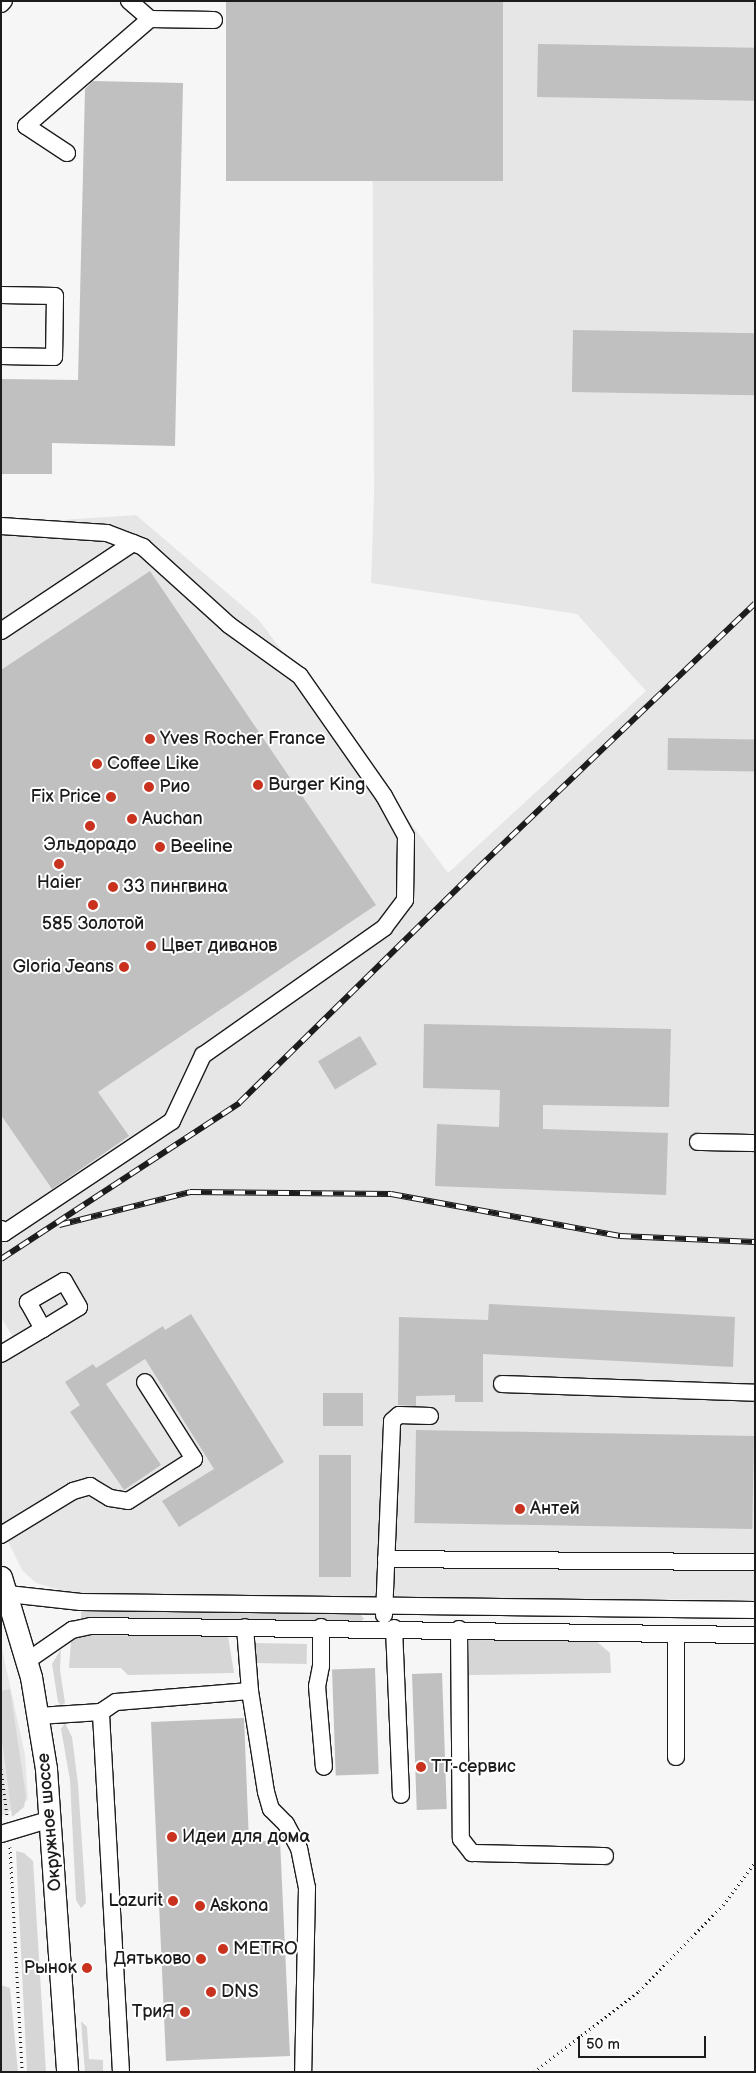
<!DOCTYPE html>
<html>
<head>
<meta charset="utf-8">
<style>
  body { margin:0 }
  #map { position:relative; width:756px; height:2073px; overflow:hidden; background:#f6f6f6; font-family:"Balsamiq Sans",sans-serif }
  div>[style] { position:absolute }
  .built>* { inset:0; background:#e6e6e6 }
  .green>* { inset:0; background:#d6d6d6; transform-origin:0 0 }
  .building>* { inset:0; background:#c0c0c0; transform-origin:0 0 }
  .path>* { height:3px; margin-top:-1.5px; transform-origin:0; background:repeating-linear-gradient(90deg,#1c1c1c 0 1px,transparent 0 5px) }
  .roads { filter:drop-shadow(1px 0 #1c1c1c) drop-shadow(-1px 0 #1c1c1c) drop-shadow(0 1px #1c1c1c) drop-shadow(0 -1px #1c1c1c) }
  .minor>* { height:16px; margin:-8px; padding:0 8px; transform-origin:8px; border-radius:8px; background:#fff }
  .major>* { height:21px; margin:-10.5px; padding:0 10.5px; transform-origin:10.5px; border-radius:10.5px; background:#fff }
  .rail>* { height:5.5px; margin-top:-2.75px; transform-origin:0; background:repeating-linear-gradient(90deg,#fff 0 11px,#1c1c1c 0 22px); box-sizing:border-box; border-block:1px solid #1c1c1c }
  .dots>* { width:14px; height:14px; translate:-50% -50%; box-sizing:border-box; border:2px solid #fff; border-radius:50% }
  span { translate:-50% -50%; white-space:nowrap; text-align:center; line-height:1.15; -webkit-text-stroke:4px #fff; paint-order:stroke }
  .poi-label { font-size:18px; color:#1c1c1c }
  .left { translate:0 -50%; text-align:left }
  .right { translate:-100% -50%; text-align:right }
  .street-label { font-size:18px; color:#1c1c1c }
  .frame { position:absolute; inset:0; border:2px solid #1c1c1c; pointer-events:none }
  .scale { position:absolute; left:578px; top:2036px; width:128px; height:22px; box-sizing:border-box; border:2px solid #1c1c1c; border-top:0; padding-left:6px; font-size:15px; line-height:18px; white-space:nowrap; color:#1c1c1c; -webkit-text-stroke:4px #fff; paint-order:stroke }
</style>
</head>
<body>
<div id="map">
  <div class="built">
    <i style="clip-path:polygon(372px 1px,755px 1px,755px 1600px,77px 1595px,36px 1583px,22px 1570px,1px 1527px,1px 1362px,19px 1347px,1px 1317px,1px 524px,136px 515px,259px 620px,448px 873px,646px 691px,577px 614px,371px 583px,374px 497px)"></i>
    <i style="clip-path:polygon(1px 1644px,25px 1755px,28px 1800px,1px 1816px)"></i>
  </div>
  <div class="green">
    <i style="clip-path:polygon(85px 1610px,360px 1614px,364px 1619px,361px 1621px,81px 1618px,81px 1612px)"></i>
    <i style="clip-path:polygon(80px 1635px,228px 1636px,234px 1673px,128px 1675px,121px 1668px,69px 1668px,71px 1641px)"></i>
    <i style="clip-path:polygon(469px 1640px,596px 1641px,610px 1653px,611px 1673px,469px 1675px)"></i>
    <i style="left:254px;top:1643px;width:53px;height:20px;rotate:1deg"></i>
    <i style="clip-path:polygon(61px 1649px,60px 1670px,65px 1703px,61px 1705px,58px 1702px,52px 1664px)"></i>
    <i style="clip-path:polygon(10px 1689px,26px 1796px,24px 1807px,12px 1817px,1px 1732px,1px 1691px)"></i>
    <i style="clip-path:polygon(65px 1723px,72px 1737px,78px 1784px,86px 1903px,81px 1908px,76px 1900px,70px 1780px,61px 1729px)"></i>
    <i style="clip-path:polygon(16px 1851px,24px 1853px,33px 1861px,46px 2072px,27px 2072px)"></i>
    <i style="clip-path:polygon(1px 1985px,10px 1988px,18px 2072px,1px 2072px)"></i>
    <i style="clip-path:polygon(81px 2021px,87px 2027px,89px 2059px,103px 2060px,103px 2072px,85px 2072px)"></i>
  </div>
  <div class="building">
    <i style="left:226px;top:1px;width:277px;height:180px"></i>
    <i style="left:538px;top:44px;width:217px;height:53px;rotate:1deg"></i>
    <i style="clip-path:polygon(93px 81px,183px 83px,175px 446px,52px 443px,52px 474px,1px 474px,1px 379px,78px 380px,85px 89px)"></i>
    <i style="left:573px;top:330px;width:182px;height:62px;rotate:1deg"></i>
    <i style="clip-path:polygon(150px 571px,376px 905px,98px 1092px,129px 1136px,52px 1189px,1px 1115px,1px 670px)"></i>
    <i style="left:668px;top:738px;width:87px;height:32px;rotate:1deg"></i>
    <i style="clip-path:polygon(424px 1024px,671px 1029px,669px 1107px,543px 1105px,543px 1129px,668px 1133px,666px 1195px,435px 1186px,437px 1124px,499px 1127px,500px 1090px,423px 1088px)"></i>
    <i style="left:360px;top:1036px;width:33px;height:49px;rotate:59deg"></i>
    <i style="clip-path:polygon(489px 1304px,735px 1317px,733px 1367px,483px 1354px,483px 1402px,455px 1402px,455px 1395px,416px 1396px,416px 1406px,398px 1405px,399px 1317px,488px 1320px)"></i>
    <i style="clip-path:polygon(191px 1314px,284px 1462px,179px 1527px,162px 1501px,214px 1469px,145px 1359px,106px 1384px,161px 1465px,124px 1490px,70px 1412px,80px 1405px,65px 1382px,93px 1364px,96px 1368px,163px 1326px,165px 1330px)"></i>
    <i style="left:323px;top:1393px;width:40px;height:33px"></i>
    <i style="left:416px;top:1430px;width:338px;height:93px;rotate:1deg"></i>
    <i style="left:319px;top:1455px;width:32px;height:122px"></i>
    <i style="left:375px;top:1668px;width:106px;height:43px;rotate:88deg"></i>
    <i style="left:442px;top:1673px;width:136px;height:30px;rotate:88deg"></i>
    <i style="clip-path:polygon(244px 1718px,249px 1842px,280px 1840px,290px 2056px,166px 2061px,151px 1722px)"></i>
  </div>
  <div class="path">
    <i style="left:1px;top:1769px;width:47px;rotate:82.7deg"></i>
    <i style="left:10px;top:1847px;width:225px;rotate:86.9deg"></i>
    <i style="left:534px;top:2072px;width:133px;rotate:-37.6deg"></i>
    <i style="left:639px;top:1991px;width:120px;rotate:-45.7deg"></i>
    <i style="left:723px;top:1905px;width:54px;rotate:-53.3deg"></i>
  </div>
  <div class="roads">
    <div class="minor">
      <i style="left:1px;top:4px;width:4px;rotate:-45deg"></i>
      <i style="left:150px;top:19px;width:64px;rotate:0.9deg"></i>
      <i style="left:67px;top:153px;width:49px;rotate:-146.6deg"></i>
      <i style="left:26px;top:126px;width:164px;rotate:-40.8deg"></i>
      <i style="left:150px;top:19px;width:28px;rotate:-139deg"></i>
      <i style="left:1px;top:295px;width:54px;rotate:1.1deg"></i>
      <i style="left:55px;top:296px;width:61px;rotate:90.9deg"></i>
      <i style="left:54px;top:357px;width:53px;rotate:-178.9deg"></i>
      <i style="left:1px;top:526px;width:106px;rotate:3.8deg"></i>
      <i style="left:107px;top:533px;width:39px;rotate:21deg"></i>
      <i style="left:143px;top:547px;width:116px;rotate:42.2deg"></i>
      <i style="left:229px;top:625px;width:87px;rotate:35.7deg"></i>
      <i style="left:300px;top:676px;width:146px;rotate:55deg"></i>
      <i style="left:384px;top:796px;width:46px;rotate:61.2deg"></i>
      <i style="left:406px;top:836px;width:64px;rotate:90.9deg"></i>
      <i style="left:405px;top:900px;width:35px;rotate:127deg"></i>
      <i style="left:384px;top:928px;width:221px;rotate:144.9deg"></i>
      <i style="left:203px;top:1055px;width:73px;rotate:115.2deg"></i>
      <i style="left:172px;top:1121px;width:202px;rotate:146.3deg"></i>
      <i style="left:4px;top:1233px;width:5px;rotate:-127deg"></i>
      <i style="left:1px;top:631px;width:159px;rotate:-33.7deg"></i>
      <i style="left:698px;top:1142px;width:57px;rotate:1deg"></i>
      <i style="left:1px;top:1354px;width:49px;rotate:-30.8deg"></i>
      <i style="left:43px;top:1329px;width:42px;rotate:-31.4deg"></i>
      <i style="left:79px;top:1307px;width:30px;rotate:-120deg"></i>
      <i style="left:64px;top:1281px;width:42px;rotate:149.7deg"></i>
      <i style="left:28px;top:1302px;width:31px;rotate:61deg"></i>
      <i style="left:502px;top:1384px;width:253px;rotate:2deg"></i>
      <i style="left:1px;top:1535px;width:84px;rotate:-31.4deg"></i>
      <i style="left:73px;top:1491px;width:18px;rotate:-16deg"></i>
      <i style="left:90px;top:1486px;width:23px;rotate:31deg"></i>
      <i style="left:110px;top:1498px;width:18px;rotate:9deg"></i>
      <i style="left:128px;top:1501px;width:78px;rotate:-32.5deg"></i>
      <i style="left:194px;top:1459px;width:91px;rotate:-122.5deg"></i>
      <i style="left:386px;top:1559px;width:369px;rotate:0.5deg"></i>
      <i style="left:1px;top:1598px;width:8px;rotate:-30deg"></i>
      <i style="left:8px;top:1594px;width:73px;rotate:6.3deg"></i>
      <i style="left:81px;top:1602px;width:674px;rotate:0.68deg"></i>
      <i style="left:384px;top:1615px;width:194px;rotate:-87.6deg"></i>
      <i style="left:392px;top:1421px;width:9px;rotate:-41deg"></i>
      <i style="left:399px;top:1415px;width:31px;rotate:2deg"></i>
      <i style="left:321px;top:1627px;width:39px;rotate:90deg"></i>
      <i style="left:321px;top:1666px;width:20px;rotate:101deg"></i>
      <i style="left:317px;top:1686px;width:81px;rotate:85.1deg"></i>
      <i style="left:394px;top:1628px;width:167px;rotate:87.6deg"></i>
      <i style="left:459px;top:1629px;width:210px;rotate:89.5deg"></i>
      <i style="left:461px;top:1839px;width:18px;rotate:52deg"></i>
      <i style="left:472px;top:1853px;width:133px;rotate:1.3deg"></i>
      <i style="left:27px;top:1661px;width:55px;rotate:-34.6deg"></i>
      <i style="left:72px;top:1630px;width:19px;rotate:-12deg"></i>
      <i style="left:91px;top:1626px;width:664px;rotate:0.78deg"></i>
      <i style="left:250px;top:1691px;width:102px;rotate:81deg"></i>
      <i style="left:266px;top:1792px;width:18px;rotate:74deg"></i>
      <i style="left:271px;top:1809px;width:21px;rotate:45deg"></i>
      <i style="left:286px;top:1824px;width:27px;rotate:62deg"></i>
      <i style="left:299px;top:1848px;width:41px;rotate:78.7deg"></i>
      <i style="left:307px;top:1888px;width:184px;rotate:91.2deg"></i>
      <i style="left:38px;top:1716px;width:63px;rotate:-3.6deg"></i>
      <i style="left:676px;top:1757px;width:123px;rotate:-90deg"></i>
      <i style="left:1px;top:1834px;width:52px;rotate:-16.7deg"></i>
      <i style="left:121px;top:2072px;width:361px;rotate:-93.2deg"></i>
      <i style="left:101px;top:1712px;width:18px;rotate:-34deg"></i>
      <i style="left:116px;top:1702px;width:134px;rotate:-4.7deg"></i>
      <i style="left:250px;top:1691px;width:64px;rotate:-94.5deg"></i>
    </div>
    <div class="major">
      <i style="left:1px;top:1577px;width:104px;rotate:73.3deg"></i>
      <i style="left:31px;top:1677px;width:93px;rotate:80.7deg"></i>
      <i style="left:46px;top:1769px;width:304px;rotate:86deg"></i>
    </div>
  </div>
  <div class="rail">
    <i style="left:59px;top:1225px;width:135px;rotate:-14.1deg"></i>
    <i style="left:190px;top:1192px;width:201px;rotate:0.6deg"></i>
    <i style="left:391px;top:1194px;width:233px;rotate:10.4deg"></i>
    <i style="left:620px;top:1236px;width:135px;rotate:2.5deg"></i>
    <i style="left:1px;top:1259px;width:285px;rotate:-33.2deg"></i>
    <i style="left:239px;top:1103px;width:335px;rotate:-44.5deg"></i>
    <i style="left:478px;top:868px;width:383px;rotate:-43.7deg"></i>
  </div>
  <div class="dots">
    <i style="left:150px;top:739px;background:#c8321e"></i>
    <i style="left:97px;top:764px;background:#c8321e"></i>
    <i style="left:258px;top:785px;background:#c8321e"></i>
    <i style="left:149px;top:787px;background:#c8321e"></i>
    <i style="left:111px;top:797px;background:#c8321e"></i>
    <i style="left:132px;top:819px;background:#c8321e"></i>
    <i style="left:90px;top:826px;background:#c8321e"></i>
    <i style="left:160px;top:847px;background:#c8321e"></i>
    <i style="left:59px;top:864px;background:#c8321e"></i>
    <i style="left:113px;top:887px;background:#c8321e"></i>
    <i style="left:93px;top:905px;background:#c8321e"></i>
    <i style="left:151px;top:946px;background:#c8321e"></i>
    <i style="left:124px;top:967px;background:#c8321e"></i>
    <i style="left:520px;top:1509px;background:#c8321e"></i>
    <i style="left:421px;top:1767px;background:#c8321e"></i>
    <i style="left:172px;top:1837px;background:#c8321e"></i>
    <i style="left:173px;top:1901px;background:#c8321e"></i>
    <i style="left:200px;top:1906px;background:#c8321e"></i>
    <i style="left:223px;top:1949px;background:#c8321e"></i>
    <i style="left:201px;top:1959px;background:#c8321e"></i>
    <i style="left:87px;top:1968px;background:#c8321e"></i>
    <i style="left:211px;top:1992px;background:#c8321e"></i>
    <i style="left:185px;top:2012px;background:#c8321e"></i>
  </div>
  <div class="poi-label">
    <span class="left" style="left:160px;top:739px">Yves Rocher France</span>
    <span class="left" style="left:107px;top:764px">Coffee Like</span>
    <span class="left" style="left:268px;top:785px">Burger King</span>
    <span class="left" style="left:159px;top:787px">Рио</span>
    <span class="right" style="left:101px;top:797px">Fix Price</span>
    <span class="left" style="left:142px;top:819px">Auchan</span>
    <span style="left:90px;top:845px">Эльдорадо</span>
    <span class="left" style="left:170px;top:847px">Beeline</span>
    <span style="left:59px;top:883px">Haier</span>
    <span class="left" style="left:123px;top:887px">33 пингвина</span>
    <span style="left:93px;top:924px">585 Золотой</span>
    <span class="left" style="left:161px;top:946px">Цвет диванов</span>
    <span class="right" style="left:114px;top:967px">Gloria Jeans</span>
    <span class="left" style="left:530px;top:1509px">Антей</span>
    <span class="left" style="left:431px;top:1767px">ТТ-сервис</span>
    <span class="left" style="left:182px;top:1837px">Идеи для дома</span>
    <span class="right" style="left:163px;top:1901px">Lazurit</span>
    <span class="left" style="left:210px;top:1906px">Askona</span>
    <span class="left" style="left:233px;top:1949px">METRO</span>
    <span class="right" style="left:191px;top:1959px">Дятьково</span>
    <span class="right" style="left:77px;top:1968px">Рынок</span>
    <span class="left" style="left:221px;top:1992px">DNS</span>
    <span class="right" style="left:175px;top:2012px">ТриЯ</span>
  </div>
  <div class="street-label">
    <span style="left:50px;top:1822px;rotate:-95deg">Окружное шоссе</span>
  </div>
  <div class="frame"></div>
  <div class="scale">50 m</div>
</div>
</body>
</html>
